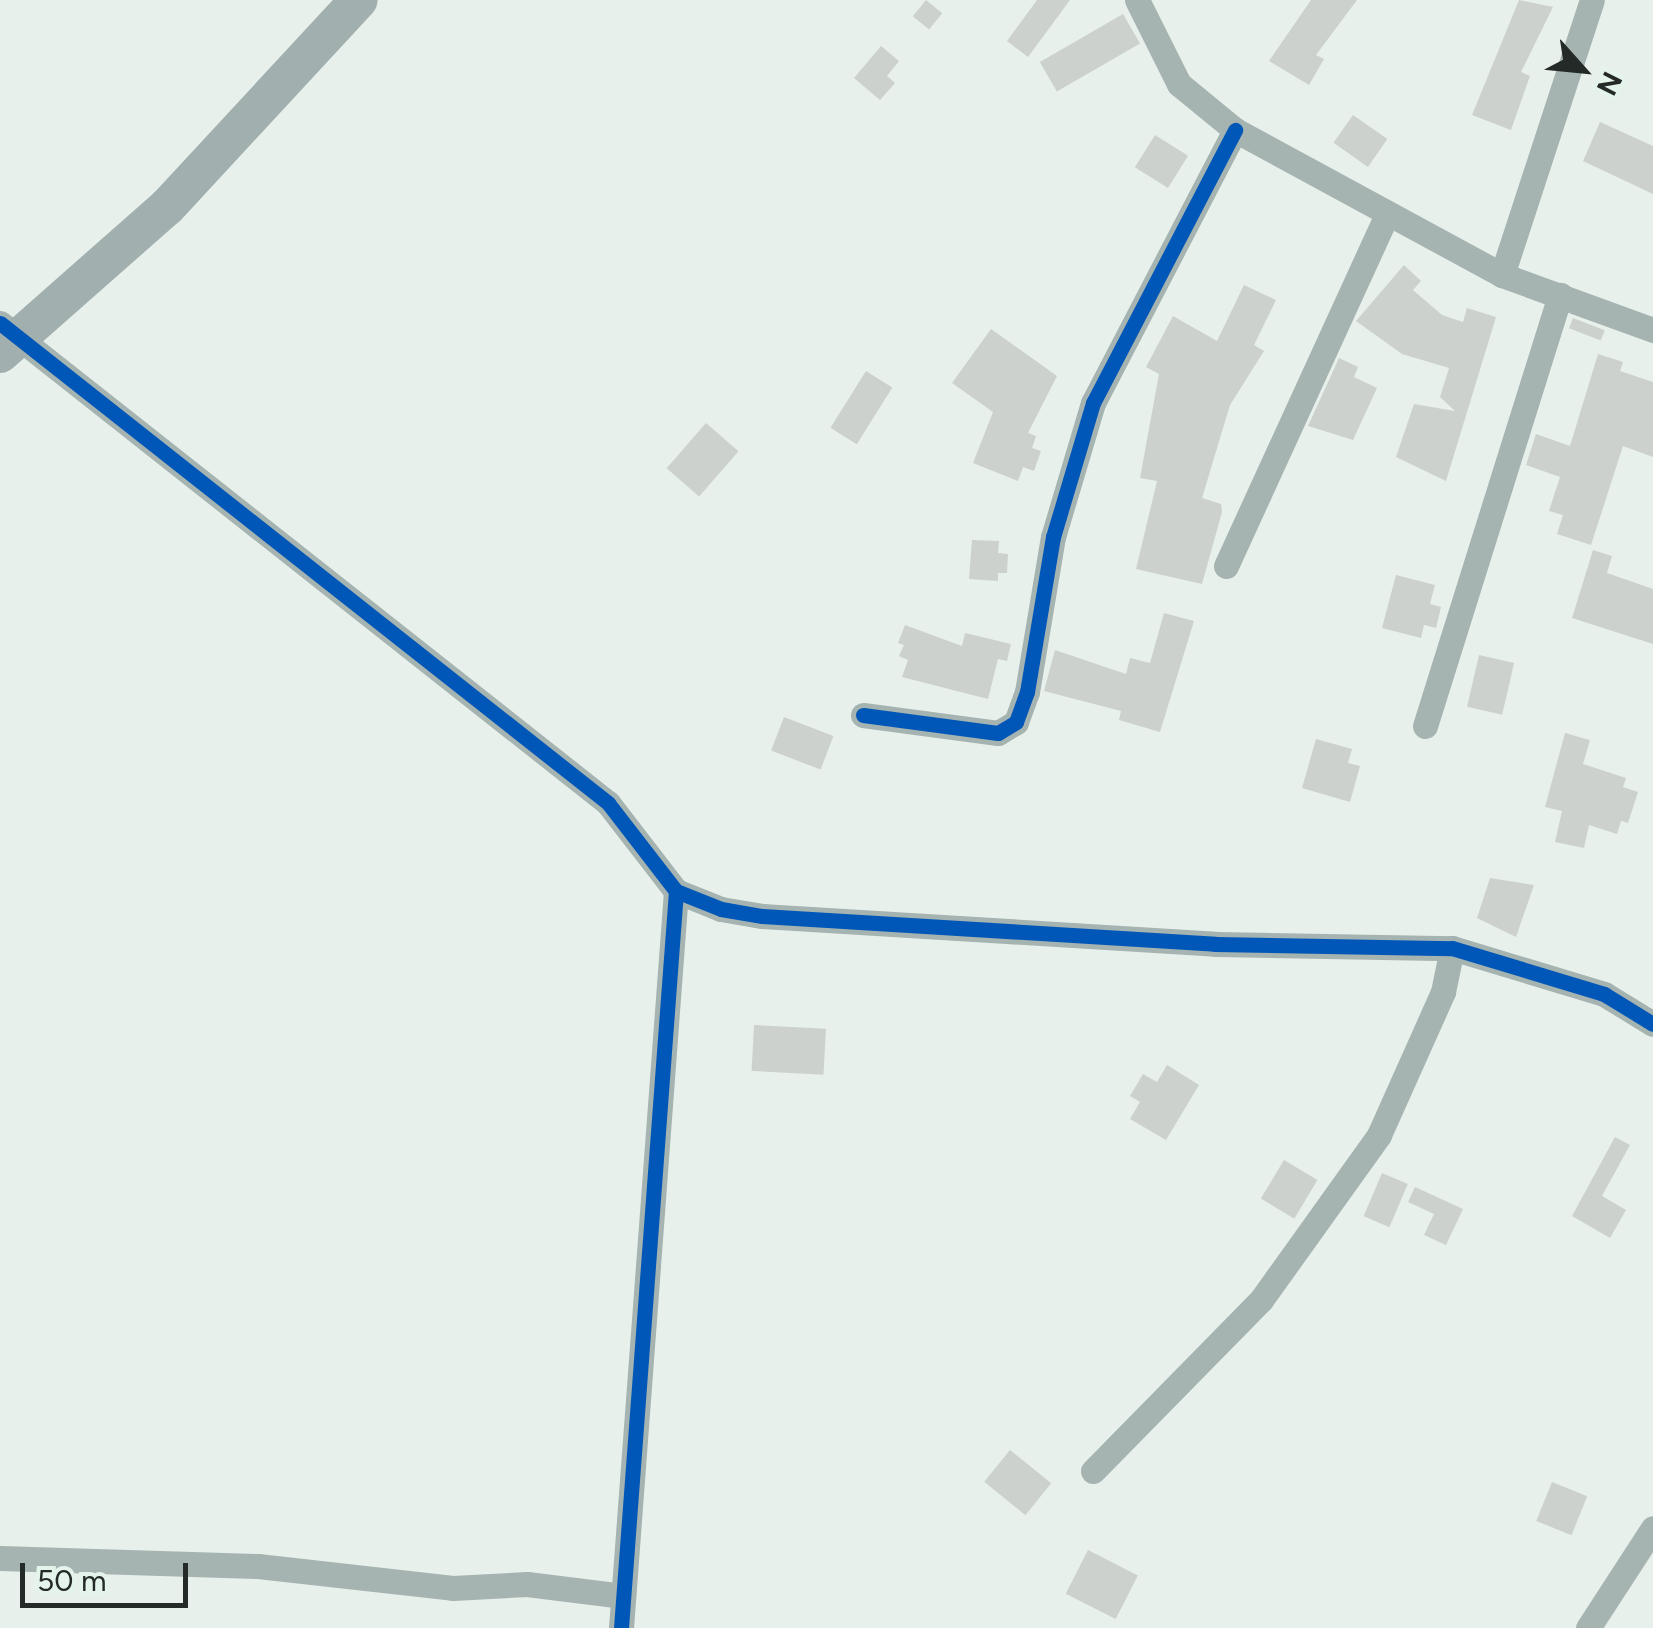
<!DOCTYPE html>
<html>
<head>
<meta charset="utf-8">
<style>
  body { margin:0 }
  #map { position:relative; width:1653px; height:1628px; overflow:hidden; background:#e8f0ec; font-family:Figtree,sans-serif }
  div>[style] { position:absolute }
  .building>* { inset:0; background:#ccd1cd; transform-origin:0 0 }
  .minor>* { height:25px; margin:-12.5px; padding:0 12.5px; transform-origin:12.5px; border-radius:12.5px; background:#a5b3b1 }
  .highway>* { height:38px; margin:-19px; padding:0 19px; transform-origin:19px; border-radius:19px; background:#a1afae }
  .cycleway>* { height:15px; margin:-7.5px; padding:0 7.5px; transform-origin:7.5px; border-radius:7.5px; background:#0057b8 }
  span { translate:-50% -50%; white-space:nowrap; text-align:center; line-height:1.15; -webkit-text-stroke:10px #e4f4eb; paint-order:stroke }
  .north { position:absolute; left:1533px; top:20px; width:100px; height:100px; -webkit-text-stroke:8px #e4f4eb; paint-order:stroke; rotate:117deg; font-size:28px; font-weight:700; line-height:40px; text-align:center; color:#242a27 }
  .north::after { content:''; display:block; margin:auto; width:35px; height:45px; background:#242a27; clip-path:polygon(50% 0,100% 100%,50% 72%,0 100%) }
  .scale { position:absolute; left:20px; top:1563px; width:168px; height:45px; box-sizing:border-box; border:5px solid #242a27; border-top:0; padding-left:12px; font-size:30px; line-height:35px; white-space:nowrap; color:#242a27; -webkit-text-stroke:8px #e4f4eb; paint-order:stroke }
</style>
</head>
<body>
<div id="map">
  <div class="building">
    <i style="left:926px;top:0;width:21px;height:21px;rotate:39deg"></i>
    <i style="clip-path:polygon(1037px 0,1070px 0,1028px 57px,1007px 41px)"></i>
    <i style="clip-path:polygon(1311px 0,1357px 0,1316px 55px,1324px 59px,1309px 85px,1269px 61px)"></i>
    <i style="clip-path:polygon(1519px 0,1553px 7px,1521px 72px,1530px 76px,1511px 130px,1472px 115px)"></i>
    <i style="left:1123px;top:14px;width:34px;height:96px;rotate:60deg"></i>
    <i style="clip-path:polygon(881px 46px,899px 61px,887px 76px,895px 83px,880px 100px,854px 78px)"></i>
    <i style="left:1353px;top:115px;width:42px;height:34px;rotate:35deg"></i>
    <i style="clip-path:polygon(1600px 122px,1653px 146px,1653px 194px,1583px 161px)"></i>
    <i style="left:1155px;top:135px;width:39px;height:38px;rotate:32deg"></i>
    <i style="clip-path:polygon(1404px 265px,1421px 281px,1413px 290px,1442px 315px,1463px 322px,1467px 308px,1496px 317px,1446px 481px,1396px 457px,1414px 404px,1455px 411px,1440px 397px,1449px 368px,1402px 354px,1356px 321px)"></i>
    <i style="clip-path:polygon(1244px 285px,1276px 300px,1254px 345px,1264px 351px,1230px 405px,1202px 498px,1221px 504px,1222px 512px,1202px 584px,1136px 569px,1157px 481px,1140px 478px,1159px 374px,1146px 367px,1173px 316px,1217px 341px)"></i>
    <i style="left:1573px;top:318px;width:34px;height:11px;rotate:21deg"></i>
    <i style="clip-path:polygon(991px 329px,1057px 376px,1028px 433px,1036px 436px,1032px 448px,1041px 451px,1034px 471px,1023px 467px,1018px 481px,973px 463px,993px 412px,952px 383px)"></i>
    <i style="clip-path:polygon(1598px 354px,1623px 362px,1620px 371px,1653px 382px,1653px 457px,1623px 446px,1591px 545px,1557px 534px,1563px 515px,1549px 511px,1560px 477px,1526px 465px,1536px 434px,1570px 446px)"></i>
    <i style="clip-path:polygon(1339px 358px,1358px 367px,1354px 377px,1377px 388px,1353px 440px,1308px 426px)"></i>
    <i style="left:866px;top:371px;width:31px;height:67px;rotate:32deg"></i>
    <i style="left:706px;top:423px;width:43px;height:60px;rotate:41deg"></i>
    <i style="clip-path:polygon(972px 540px,999px 541px,998px 553px,1008px 554px,1007px 573px,998px 573px,998px 581px,969px 579px)"></i>
    <i style="clip-path:polygon(1593px 550px,1612px 556px,1607px 573px,1653px 589px,1653px 644px,1572px 618px)"></i>
    <i style="clip-path:polygon(1396px 575px,1435px 585px,1430px 604px,1441px 607px,1436px 628px,1424px 625px,1421px 638px,1382px 628px)"></i>
    <i style="clip-path:polygon(1164px 613px,1194px 621px,1160px 732px,1119px 720px,1121px 711px,1044px 691px,1055px 650px,1126px 674px,1130px 658px,1150px 663px)"></i>
    <i style="clip-path:polygon(905px 625px,962px 646px,965px 633px,1011px 644px,1007px 661px,998px 659px,988px 699px,902px 677px,908px 660px,899px 656px,904px 645px,898px 643px)"></i>
    <i style="left:1479px;top:655px;width:36px;height:53px;rotate:13deg"></i>
    <i style="left:784px;top:717px;width:53px;height:36px;rotate:21deg"></i>
    <i style="clip-path:polygon(1565px 733px,1590px 740px,1583px 764px,1626px 778px,1623px 787px,1638px 792px,1628px 823px,1621px 821px,1617px 834px,1589px 825px,1584px 848px,1555px 842px,1562px 811px,1545px 807px)"></i>
    <i style="clip-path:polygon(1316px 739px,1352px 749px,1348px 763px,1360px 766px,1350px 802px,1302px 788px)"></i>
    <i style="clip-path:polygon(1490px 878px,1534px 885px,1516px 937px,1477px 918px)"></i>
    <i style="left:754px;top:1025px;width:72px;height:46px;rotate:3deg"></i>
    <i style="clip-path:polygon(1167px 1065px,1199px 1085px,1166px 1140px,1130px 1119px,1140px 1102px,1130px 1096px,1143px 1074px,1157px 1082px)"></i>
    <i style="clip-path:polygon(1615px 1137px,1630px 1145px,1602px 1196px,1626px 1210px,1610px 1238px,1572px 1216px)"></i>
    <i style="left:1284px;top:1160px;width:39px;height:45px;rotate:31deg"></i>
    <i style="left:1382px;top:1173px;width:28px;height:47px;rotate:23deg"></i>
    <i style="clip-path:polygon(1415px 1187px,1463px 1209px,1446px 1245px,1424px 1235px,1434px 1214px,1408px 1202px)"></i>
    <i style="left:1010px;top:1450px;width:53px;height:41px;rotate:39deg"></i>
    <i style="left:1552px;top:1482px;width:38px;height:42px;rotate:22deg"></i>
    <i style="left:1088px;top:1550px;width:56px;height:49px;rotate:27deg"></i>
  </div>
  <div class="minor">
    <i style="left:1137px;top:0;width:94px;rotate:63.4deg"></i>
    <i style="left:1179px;top:84px;width:72px;rotate:39.4deg"></i>
    <i style="left:1235px;top:130px;width:304px;rotate:28.5deg"></i>
    <i style="left:1502px;top:275px;width:161px;rotate:20deg"></i>
    <i style="left:1502px;top:275px;width:289px;rotate:-71.9deg"></i>
    <i style="left:0;top:323px;width:775px;rotate:38.29deg"></i>
    <i style="left:608px;top:803px;width:111px;rotate:52.3deg"></i>
    <i style="left:676px;top:891px;width:739px;rotate:94.27deg"></i>
    <i style="left:1226px;top:566px;width:387px;rotate:-65.4deg"></i>
    <i style="left:863px;top:715px;width:136px;rotate:7.6deg"></i>
    <i style="left:998px;top:733px;width:21px;rotate:-31deg"></i>
    <i style="left:1016px;top:722px;width:32px;rotate:-70deg"></i>
    <i style="left:1027px;top:692px;width:157px;rotate:-80.5deg"></i>
    <i style="left:1053px;top:537px;width:140px;rotate:-73.4deg"></i>
    <i style="left:1093px;top:403px;width:308px;rotate:-62.5deg"></i>
    <i style="left:1425px;top:726px;width:452px;rotate:-72.6deg"></i>
    <i style="left:676px;top:891px;width:48px;rotate:21.8deg"></i>
    <i style="left:721px;top:909px;width:42px;rotate:9.7deg"></i>
    <i style="left:762px;top:916px;width:454px;rotate:3.5deg"></i>
    <i style="left:1215px;top:944px;width:237px;rotate:1deg"></i>
    <i style="left:1452px;top:948px;width:159px;rotate:16.8deg"></i>
    <i style="left:1604px;top:994px;width:57px;rotate:31.5deg"></i>
    <i style="left:1093px;top:1471px;width:240px;rotate:-45.5deg"></i>
    <i style="left:1261px;top:1300px;width:203px;rotate:-54.4deg"></i>
    <i style="left:1379px;top:1135px;width:157px;rotate:-65.9deg"></i>
    <i style="left:1443px;top:992px;width:45px;rotate:-78.4deg"></i>
    <i style="left:0;top:1558px;width:258px;rotate:1.8deg"></i>
    <i style="left:258px;top:1566px;width:196px;rotate:6.4deg"></i>
    <i style="left:453px;top:1588px;width:74px;rotate:-3.1deg"></i>
    <i style="left:527px;top:1584px;width:97px;rotate:7.1deg"></i>
    <i style="left:1588px;top:1628px;width:119px;rotate:-57deg"></i>
  </div>
  <div class="highway">
    <i style="left:0;top:354px;width:222px;rotate:-41.4deg"></i>
    <i style="left:167px;top:207px;width:282px;rotate:-47.2deg"></i>
  </div>
  <div class="cycleway">
    <i style="left:0;top:323px;width:775px;rotate:38.29deg"></i>
    <i style="left:608px;top:803px;width:111px;rotate:52.3deg"></i>
    <i style="left:676px;top:891px;width:739px;rotate:94.27deg"></i>
    <i style="left:863px;top:715px;width:136px;rotate:7.6deg"></i>
    <i style="left:998px;top:733px;width:21px;rotate:-31deg"></i>
    <i style="left:1016px;top:722px;width:32px;rotate:-70deg"></i>
    <i style="left:1027px;top:692px;width:157px;rotate:-80.5deg"></i>
    <i style="left:1053px;top:537px;width:140px;rotate:-73.4deg"></i>
    <i style="left:1093px;top:403px;width:308px;rotate:-62.5deg"></i>
    <i style="left:676px;top:891px;width:48px;rotate:21.8deg"></i>
    <i style="left:721px;top:909px;width:42px;rotate:9.7deg"></i>
    <i style="left:762px;top:916px;width:454px;rotate:3.5deg"></i>
    <i style="left:1215px;top:944px;width:237px;rotate:1deg"></i>
    <i style="left:1452px;top:948px;width:159px;rotate:16.8deg"></i>
    <i style="left:1604px;top:994px;width:57px;rotate:31.5deg"></i>
  </div>
  <div class="north">N</div>
  <div class="scale">50 m</div>
</div>
</body>
</html>
